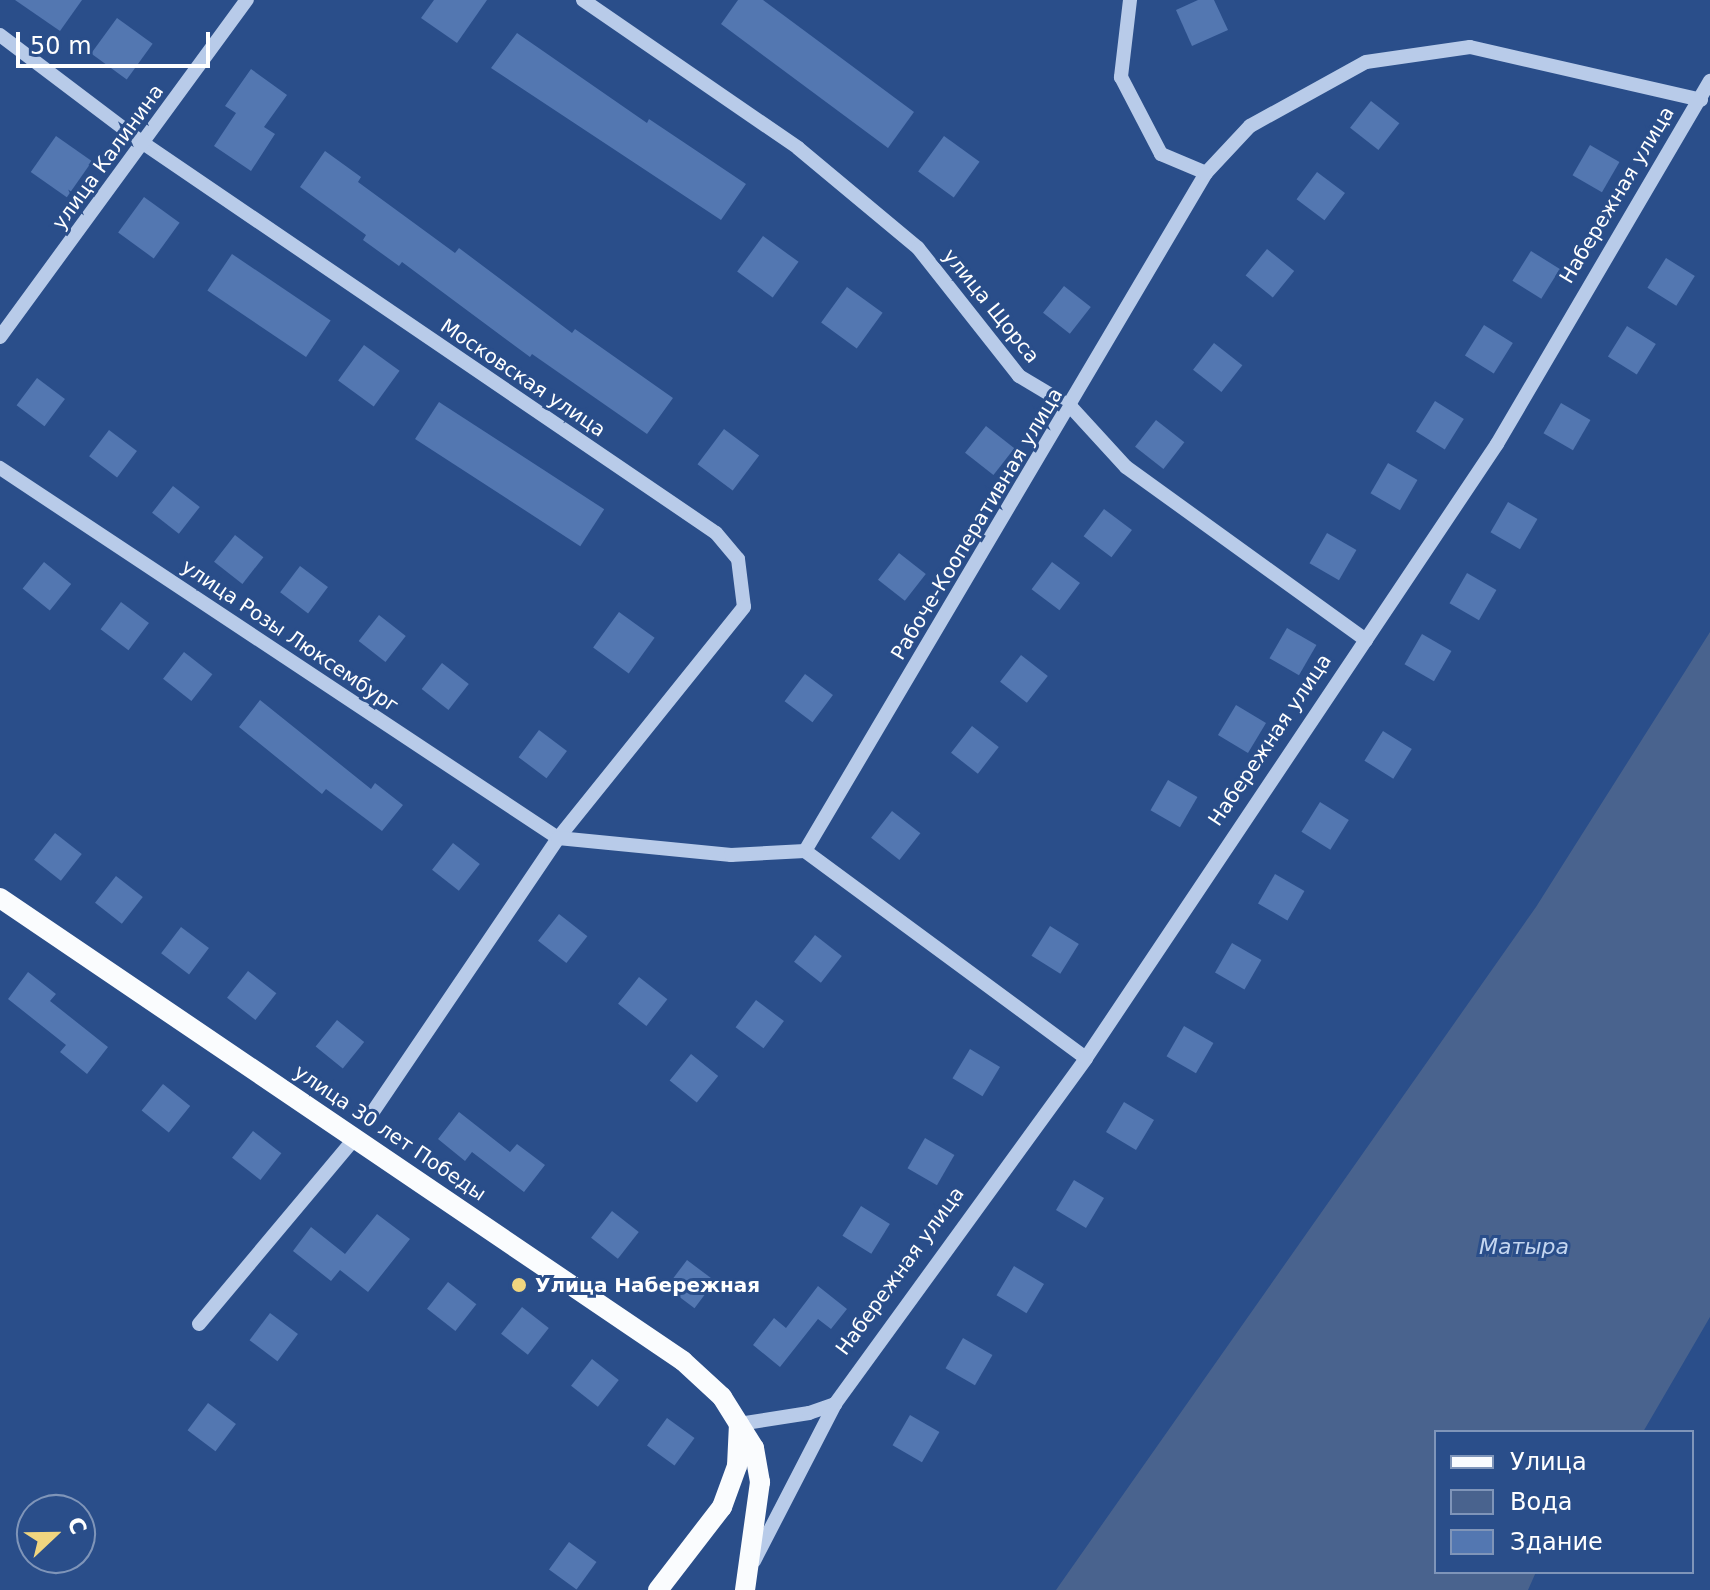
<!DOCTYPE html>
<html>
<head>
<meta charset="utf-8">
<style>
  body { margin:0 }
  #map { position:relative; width:1710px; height:1590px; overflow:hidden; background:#2a4e8a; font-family:"DejaVu Sans",sans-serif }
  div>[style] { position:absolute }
  .water>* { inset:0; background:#49638e }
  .building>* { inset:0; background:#5377b1; transform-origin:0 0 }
  .minor>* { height:14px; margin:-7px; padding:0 7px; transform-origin:7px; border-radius:7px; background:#b8cbe9 }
  .major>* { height:20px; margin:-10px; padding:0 10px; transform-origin:10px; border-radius:10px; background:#fafcfe }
  .dots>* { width:22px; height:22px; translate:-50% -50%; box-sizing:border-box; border:4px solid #2a4e8a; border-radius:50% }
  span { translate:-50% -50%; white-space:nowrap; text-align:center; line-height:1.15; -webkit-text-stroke:6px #2a4e8a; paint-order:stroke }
  .street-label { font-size:20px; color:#fff }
  .poi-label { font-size:20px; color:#fff; font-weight:700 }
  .left { translate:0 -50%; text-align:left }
  .water-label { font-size:22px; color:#c4d6f0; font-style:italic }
  .legend { position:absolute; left:1434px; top:1430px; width:260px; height:144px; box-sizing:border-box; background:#2a4e8a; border:2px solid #7f95b9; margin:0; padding:10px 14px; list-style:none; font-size:24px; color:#fff }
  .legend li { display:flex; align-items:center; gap:16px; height:40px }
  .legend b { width:40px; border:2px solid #7f95b9 }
  .north { position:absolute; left:16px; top:1494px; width:80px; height:80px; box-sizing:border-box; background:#2a4e8a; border:2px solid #7f95b9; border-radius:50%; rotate:68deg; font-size:22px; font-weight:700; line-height:32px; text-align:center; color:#fff }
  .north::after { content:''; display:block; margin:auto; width:28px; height:36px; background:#f0d57f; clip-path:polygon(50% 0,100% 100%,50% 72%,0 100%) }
  .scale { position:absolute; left:16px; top:32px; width:194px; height:36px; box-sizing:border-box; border:4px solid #fff; border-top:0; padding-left:10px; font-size:24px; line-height:28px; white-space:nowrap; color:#fff; -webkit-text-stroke:6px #2a4e8a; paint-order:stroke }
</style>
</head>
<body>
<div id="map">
  <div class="water">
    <i style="clip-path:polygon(1710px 632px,1710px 1317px,1643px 1432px,1436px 1432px,1436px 1572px,1536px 1572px,1528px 1590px,1056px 1590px,1536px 907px)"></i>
  </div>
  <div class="building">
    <i style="clip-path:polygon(15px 0,82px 0,60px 31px)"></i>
    <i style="clip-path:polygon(434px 0,487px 0,457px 43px,421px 18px)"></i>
    <i style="clip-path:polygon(738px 0,763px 0,914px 112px,888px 148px,721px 24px)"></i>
    <i style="clip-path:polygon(1198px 0,1214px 0,1228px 30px,1192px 46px,1176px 10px)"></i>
    <i style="left:117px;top:18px;width:44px;height:44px;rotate:36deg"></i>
    <i style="clip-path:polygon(517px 33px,647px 123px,649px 119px,746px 184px,721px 220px,491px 68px)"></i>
    <i style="clip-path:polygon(251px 69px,287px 95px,264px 127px,275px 134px,251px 171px,214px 146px,236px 113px,225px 106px)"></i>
    <i style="left:1371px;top:101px;width:36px;height:34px;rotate:38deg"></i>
    <i style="left:56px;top:136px;width:44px;height:44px;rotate:35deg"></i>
    <i style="left:944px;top:136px;width:44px;height:44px;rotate:36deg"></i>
    <i style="left:1590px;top:145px;width:34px;height:35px;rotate:30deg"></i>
    <i style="clip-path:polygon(325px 151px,361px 177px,358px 182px,455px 253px,459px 248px,572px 333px,575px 329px,673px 398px,647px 434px,532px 354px,530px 357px,402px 262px,399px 266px,363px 240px,366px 235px,300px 187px)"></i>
    <i style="left:1317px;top:172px;width:35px;height:34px;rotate:37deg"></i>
    <i style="left:144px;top:197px;width:44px;height:44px;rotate:36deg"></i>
    <i style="left:763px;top:236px;width:44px;height:44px;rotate:36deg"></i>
    <i style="left:1267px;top:249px;width:35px;height:34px;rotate:39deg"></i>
    <i style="left:1531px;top:251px;width:34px;height:35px;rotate:32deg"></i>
    <i style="left:232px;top:254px;width:119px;height:44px;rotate:34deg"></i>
    <i style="left:1666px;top:258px;width:34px;height:35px;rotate:32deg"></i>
    <i style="left:1064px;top:286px;width:34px;height:34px;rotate:38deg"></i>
    <i style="left:847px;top:287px;width:44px;height:44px;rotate:36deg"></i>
    <i style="left:1484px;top:325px;width:34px;height:36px;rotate:32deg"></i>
    <i style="left:1627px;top:326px;width:34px;height:36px;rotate:32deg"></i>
    <i style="left:1214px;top:343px;width:36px;height:34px;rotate:38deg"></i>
    <i style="left:364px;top:345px;width:44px;height:44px;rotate:36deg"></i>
    <i style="left:37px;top:378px;width:35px;height:34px;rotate:37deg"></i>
    <i style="left:1435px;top:401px;width:34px;height:36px;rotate:32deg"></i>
    <i style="left:439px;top:402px;width:197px;height:44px;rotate:33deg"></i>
    <i style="left:1561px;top:403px;width:34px;height:35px;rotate:30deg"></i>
    <i style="left:1156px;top:420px;width:36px;height:34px;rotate:38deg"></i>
    <i style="left:986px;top:426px;width:36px;height:34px;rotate:38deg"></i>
    <i style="left:724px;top:429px;width:44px;height:44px;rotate:37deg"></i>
    <i style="left:109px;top:430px;width:35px;height:33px;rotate:37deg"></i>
    <i style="left:1388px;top:463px;width:34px;height:35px;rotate:30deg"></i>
    <i style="left:173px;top:486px;width:34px;height:34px;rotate:38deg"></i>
    <i style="left:1508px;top:502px;width:34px;height:35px;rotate:30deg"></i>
    <i style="left:1104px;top:509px;width:35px;height:34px;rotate:37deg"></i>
    <i style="left:1327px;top:533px;width:34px;height:35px;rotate:30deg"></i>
    <i style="left:235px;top:535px;width:36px;height:34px;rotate:38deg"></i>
    <i style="left:899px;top:553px;width:34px;height:34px;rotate:38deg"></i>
    <i style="left:44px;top:562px;width:35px;height:34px;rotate:39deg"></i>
    <i style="left:1052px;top:562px;width:35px;height:34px;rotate:37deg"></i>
    <i style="left:300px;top:566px;width:35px;height:33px;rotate:37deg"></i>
    <i style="left:1467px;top:573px;width:34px;height:35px;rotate:30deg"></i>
    <i style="left:121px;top:602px;width:35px;height:34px;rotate:37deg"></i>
    <i style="left:619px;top:612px;width:44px;height:44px;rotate:36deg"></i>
    <i style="left:379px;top:615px;width:34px;height:33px;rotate:38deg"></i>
    <i style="left:1287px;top:628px;width:34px;height:35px;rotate:30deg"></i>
    <i style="left:1422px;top:634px;width:34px;height:35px;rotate:30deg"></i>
    <i style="left:184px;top:652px;width:36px;height:34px;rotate:38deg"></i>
    <i style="left:1021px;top:655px;width:34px;height:34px;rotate:38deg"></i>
    <i style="left:442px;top:663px;width:34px;height:33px;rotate:38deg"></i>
    <i style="left:805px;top:674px;width:35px;height:34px;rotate:37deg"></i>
    <i style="clip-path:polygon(260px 700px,371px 789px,375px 783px,403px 805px,382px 831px,326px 789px,322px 794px,239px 727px)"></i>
    <i style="left:1236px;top:705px;width:35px;height:35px;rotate:31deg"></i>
    <i style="left:972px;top:726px;width:34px;height:34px;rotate:38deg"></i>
    <i style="left:539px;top:730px;width:35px;height:34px;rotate:37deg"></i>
    <i style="left:1383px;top:731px;width:34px;height:35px;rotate:32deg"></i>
    <i style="left:1168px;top:780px;width:34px;height:35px;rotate:30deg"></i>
    <i style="left:1320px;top:802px;width:34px;height:35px;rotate:32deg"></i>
    <i style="left:892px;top:811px;width:36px;height:34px;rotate:38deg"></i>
    <i style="left:55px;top:833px;width:34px;height:34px;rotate:38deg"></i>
    <i style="left:453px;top:843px;width:34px;height:34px;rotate:38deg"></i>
    <i style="left:1275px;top:874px;width:34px;height:34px;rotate:30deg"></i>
    <i style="left:116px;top:876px;width:34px;height:34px;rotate:38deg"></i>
    <i style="left:559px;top:914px;width:36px;height:34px;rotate:38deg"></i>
    <i style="left:1050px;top:926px;width:34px;height:35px;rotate:32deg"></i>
    <i style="left:181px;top:927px;width:35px;height:33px;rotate:37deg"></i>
    <i style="left:815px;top:935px;width:34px;height:34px;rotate:38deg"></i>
    <i style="left:1232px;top:943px;width:34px;height:34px;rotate:30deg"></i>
    <i style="left:248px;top:971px;width:36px;height:34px;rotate:38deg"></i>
    <i style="clip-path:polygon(28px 972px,56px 994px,50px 1001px,108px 1047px,87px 1074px,60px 1052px,66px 1045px,8px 999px)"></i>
    <i style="left:639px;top:977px;width:36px;height:34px;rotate:38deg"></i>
    <i style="left:756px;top:1000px;width:35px;height:34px;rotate:37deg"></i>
    <i style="left:337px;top:1020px;width:35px;height:34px;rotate:39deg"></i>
    <i style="left:1184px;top:1026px;width:34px;height:35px;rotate:30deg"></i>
    <i style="left:970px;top:1049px;width:35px;height:34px;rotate:31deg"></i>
    <i style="left:691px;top:1054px;width:35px;height:34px;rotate:39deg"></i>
    <i style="left:163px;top:1084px;width:35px;height:34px;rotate:39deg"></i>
    <i style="left:1124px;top:1102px;width:35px;height:35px;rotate:31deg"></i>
    <i style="clip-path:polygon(459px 1112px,510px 1152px,517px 1144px,545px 1165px,524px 1192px,472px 1152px,465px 1161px,438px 1139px)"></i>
    <i style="left:253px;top:1131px;width:36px;height:34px;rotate:38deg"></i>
    <i style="left:925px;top:1138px;width:34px;height:35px;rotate:30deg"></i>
    <i style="left:1074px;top:1180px;width:35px;height:35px;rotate:31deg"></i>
    <i style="left:861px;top:1206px;width:34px;height:35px;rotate:32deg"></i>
    <i style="left:612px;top:1211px;width:34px;height:34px;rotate:38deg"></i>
    <i style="clip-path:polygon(377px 1214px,410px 1239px,368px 1292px,340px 1270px,331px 1281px,293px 1251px,311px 1227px,345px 1254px)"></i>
    <i style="left:687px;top:1260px;width:35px;height:34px;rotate:37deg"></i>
    <i style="left:1014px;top:1266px;width:35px;height:34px;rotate:31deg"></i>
    <i style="left:448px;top:1282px;width:36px;height:34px;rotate:38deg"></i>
    <i style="clip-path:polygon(818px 1286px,847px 1309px,831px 1329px,818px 1319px,780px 1367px,753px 1345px,774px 1318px,786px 1328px)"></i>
    <i style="left:522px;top:1307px;width:34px;height:34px;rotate:38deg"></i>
    <i style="left:270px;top:1313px;width:35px;height:34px;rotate:37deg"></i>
    <i style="left:963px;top:1338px;width:34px;height:35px;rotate:30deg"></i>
    <i style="left:592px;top:1359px;width:34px;height:34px;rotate:38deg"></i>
    <i style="left:208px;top:1403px;width:35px;height:34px;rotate:37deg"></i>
    <i style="left:910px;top:1415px;width:34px;height:35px;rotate:30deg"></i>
    <i style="left:667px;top:1418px;width:34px;height:34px;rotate:36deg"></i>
    <i style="left:569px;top:1542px;width:34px;height:34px;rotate:36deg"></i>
  </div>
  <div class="minor">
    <i style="left:583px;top:0;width:261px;rotate:34.5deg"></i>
    <i style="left:798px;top:148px;width:156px;rotate:39.8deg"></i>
    <i style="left:918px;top:248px;width:163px;rotate:51.7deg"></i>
    <i style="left:1019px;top:376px;width:61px;rotate:30.8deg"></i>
    <i style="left:1071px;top:407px;width:81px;rotate:47.5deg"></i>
    <i style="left:1126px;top:467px;width:296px;rotate:35.8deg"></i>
    <i style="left:1130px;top:0;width:78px;rotate:96.7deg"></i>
    <i style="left:1121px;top:77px;width:87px;rotate:62.5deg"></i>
    <i style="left:1161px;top:154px;width:49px;rotate:22.9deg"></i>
    <i style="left:0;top:35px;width:179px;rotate:37.1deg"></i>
    <i style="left:143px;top:143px;width:693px;rotate:34.24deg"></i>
    <i style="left:716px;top:533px;width:34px;rotate:50deg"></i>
    <i style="left:738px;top:559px;width:48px;rotate:82.9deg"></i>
    <i style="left:744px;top:607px;width:297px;rotate:128.8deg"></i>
    <i style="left:558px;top:838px;width:670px;rotate:-146.45deg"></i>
    <i style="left:0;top:337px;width:418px;rotate:-53.8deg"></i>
    <i style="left:805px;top:851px;width:349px;rotate:36.4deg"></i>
    <i style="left:368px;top:1119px;width:339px;rotate:-55.9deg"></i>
    <i style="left:558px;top:838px;width:174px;rotate:5.6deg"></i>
    <i style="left:731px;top:855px;width:74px;rotate:-3.1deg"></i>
    <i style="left:805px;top:851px;width:788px;rotate:-59.4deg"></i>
    <i style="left:1206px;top:173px;width:64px;rotate:-46.9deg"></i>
    <i style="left:1250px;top:126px;width:132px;rotate:-28.9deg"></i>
    <i style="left:1366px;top:62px;width:105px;rotate:-8.2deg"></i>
    <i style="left:1470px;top:47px;width:237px;rotate:12.9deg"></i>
    <i style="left:199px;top:1324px;width:243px;rotate:-50deg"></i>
    <i style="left:739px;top:1424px;width:71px;rotate:-8.9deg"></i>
    <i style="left:809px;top:1413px;width:28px;rotate:-19deg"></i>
    <i style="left:754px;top:1561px;width:177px;rotate:-62.7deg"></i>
    <i style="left:835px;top:1404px;width:427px;rotate:-54deg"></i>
    <i style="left:1086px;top:1058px;width:739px;rotate:-56.2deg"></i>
    <i style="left:1497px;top:444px;width:421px;rotate:-59.6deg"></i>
  </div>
  <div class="major">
    <i style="left:0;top:898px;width:825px;rotate:34.13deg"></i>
    <i style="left:683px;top:1361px;width:53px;rotate:42.7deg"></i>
    <i style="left:722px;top:1397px;width:60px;rotate:57.9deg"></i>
    <i style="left:754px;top:1448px;width:35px;rotate:80deg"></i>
    <i style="left:760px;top:1482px;width:109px;rotate:97.9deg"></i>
    <i style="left:658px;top:1590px;width:105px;rotate:-52.4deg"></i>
    <i style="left:722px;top:1507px;width:44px;rotate:-69.9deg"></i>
    <i style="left:737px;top:1466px;width:42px;rotate:-87.3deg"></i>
  </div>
  <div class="dots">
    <i style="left:519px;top:1285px;background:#f0d57f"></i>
  </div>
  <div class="street-label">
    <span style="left:108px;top:157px;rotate:-54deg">улица Калинина</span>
    <span style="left:1617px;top:195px;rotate:-59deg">Набережная улица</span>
    <span style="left:991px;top:306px;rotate:51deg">улица Щорса</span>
    <span style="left:523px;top:378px;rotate:34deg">Московская улица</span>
    <span style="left:977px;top:524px;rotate:-59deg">Рабоче-Кооперативная улица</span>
    <span style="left:290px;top:636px;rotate:34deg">улица Розы Люксембург</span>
    <span style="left:1270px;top:740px;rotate:-56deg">Набережная улица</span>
    <span style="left:390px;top:1133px;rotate:34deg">улица 30 лет Победы</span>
    <span style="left:900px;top:1271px;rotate:-54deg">Набережная улица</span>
  </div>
  <div class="poi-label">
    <span class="left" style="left:535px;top:1285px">Улица Набережная</span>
  </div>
  <div class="water-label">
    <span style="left:1524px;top:1247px">Матыра</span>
  </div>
  <ul class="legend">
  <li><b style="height:10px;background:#fafcfe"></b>Улица</li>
  <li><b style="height:22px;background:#49638e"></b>Вода</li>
  <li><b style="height:22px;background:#5377b1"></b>Здание</li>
  </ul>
  <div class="north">С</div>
  <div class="scale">50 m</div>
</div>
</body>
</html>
